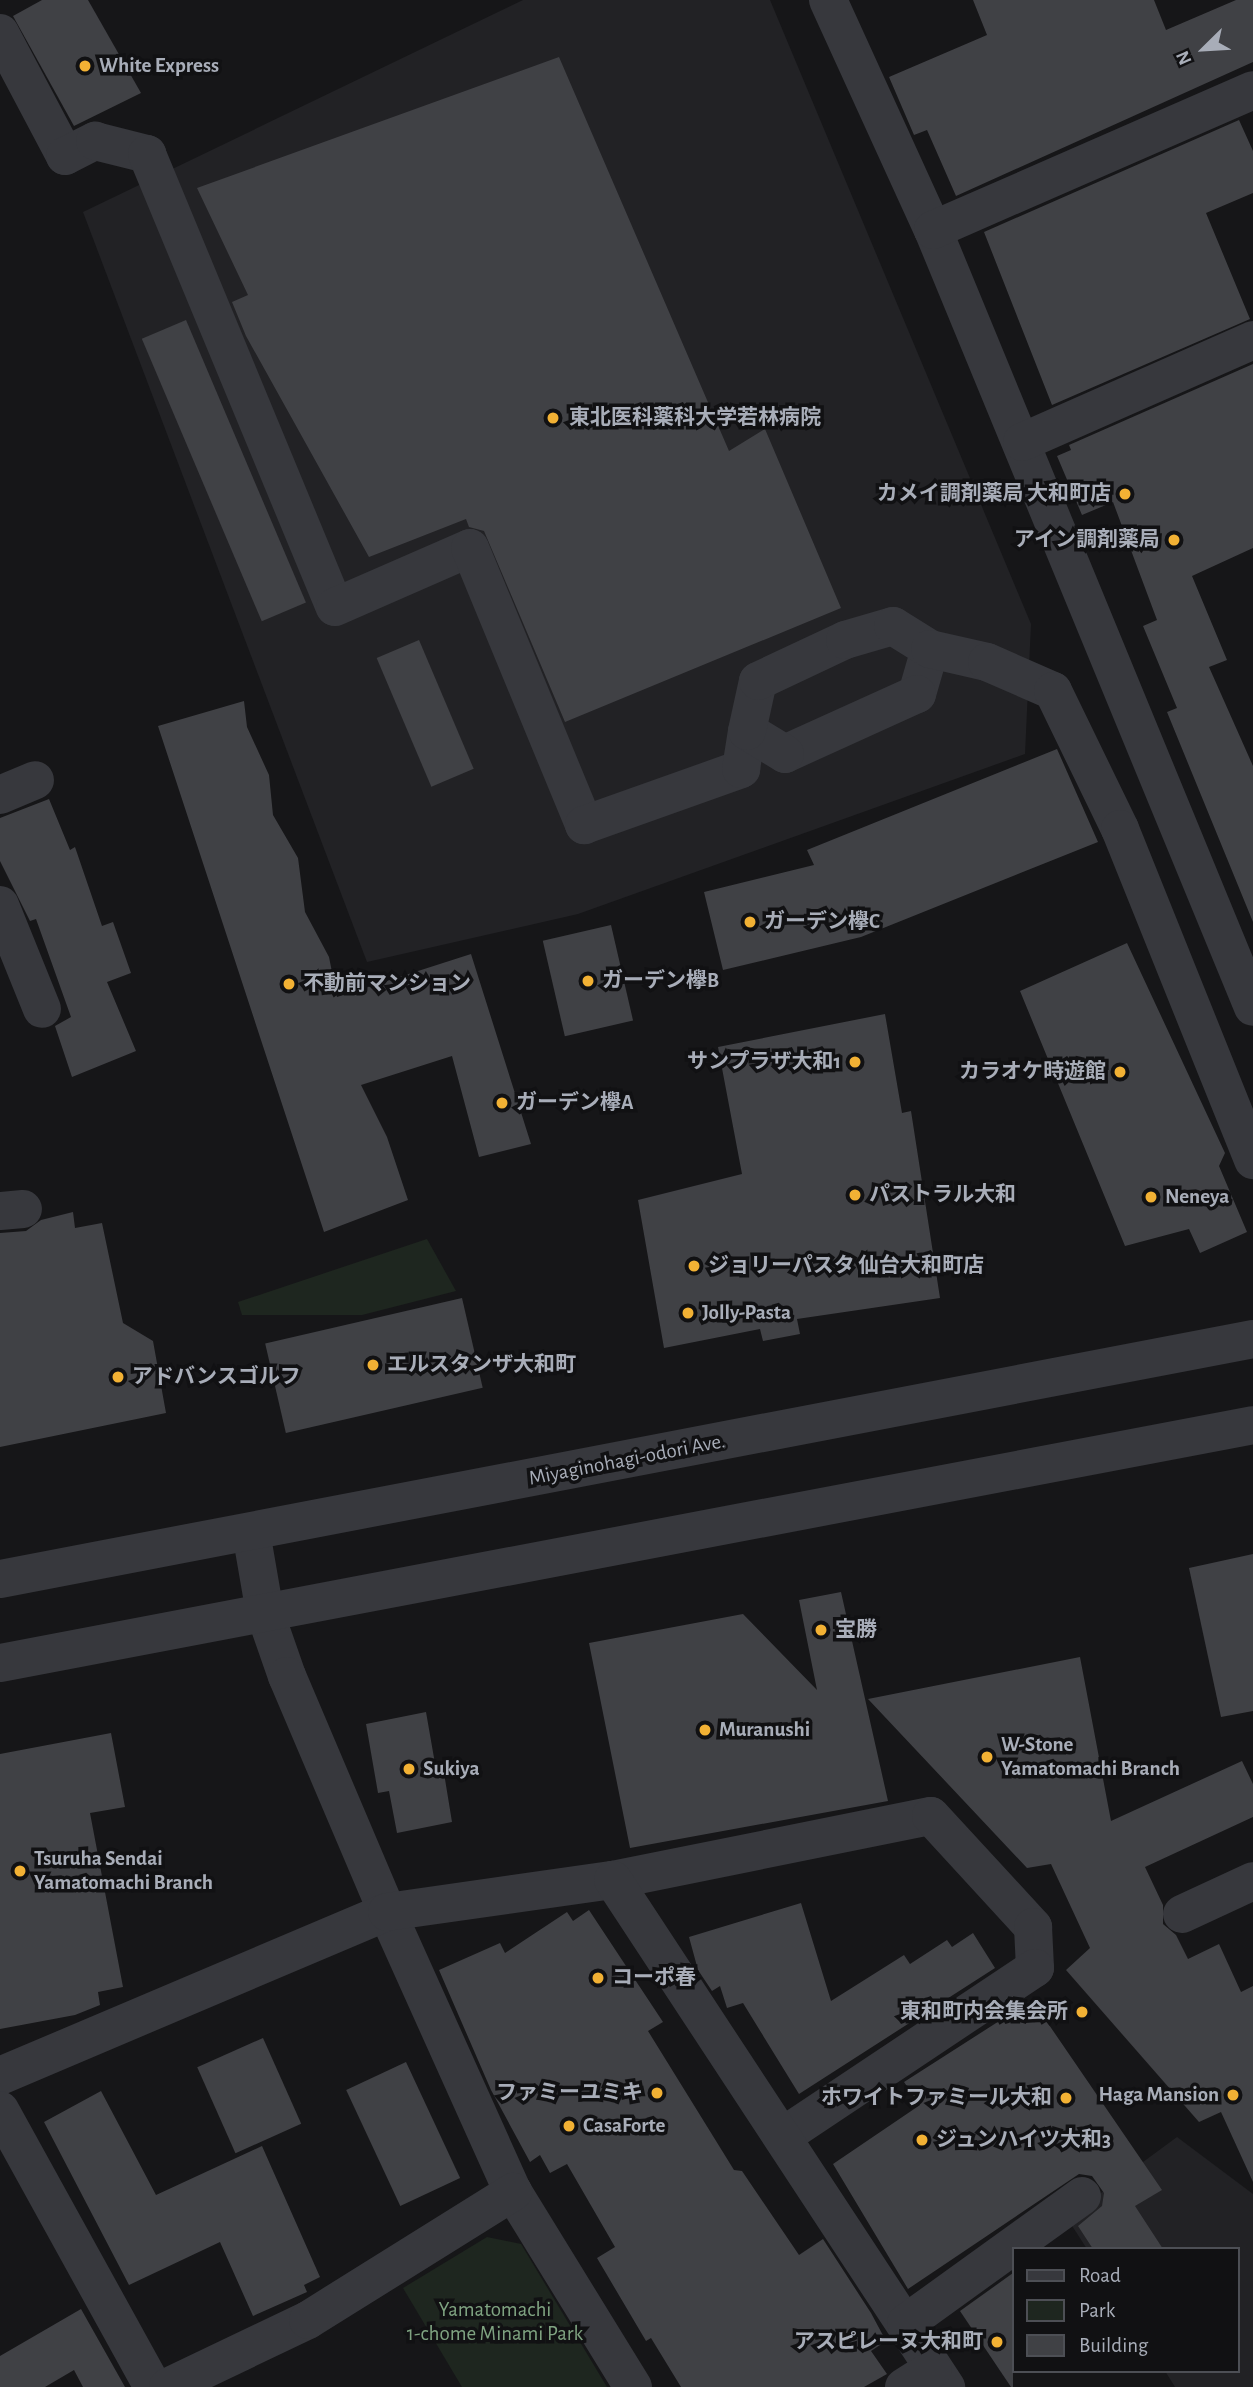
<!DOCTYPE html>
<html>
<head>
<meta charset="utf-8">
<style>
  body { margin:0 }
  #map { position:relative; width:1253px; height:2387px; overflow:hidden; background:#161618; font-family:"Alegreya Sans","Noto Sans JP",sans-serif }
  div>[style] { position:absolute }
  .built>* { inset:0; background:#222225 }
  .green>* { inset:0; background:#1e261f }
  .building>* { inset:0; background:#404145; transform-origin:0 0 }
  .minor>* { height:38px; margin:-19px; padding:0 19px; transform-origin:19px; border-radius:19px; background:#37383d }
  .dots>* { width:19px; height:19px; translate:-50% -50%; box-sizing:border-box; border:4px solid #111113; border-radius:50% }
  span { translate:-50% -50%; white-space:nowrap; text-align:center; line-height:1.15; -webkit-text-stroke:7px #111113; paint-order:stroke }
  .poi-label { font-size:21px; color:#a8adb8; font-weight:700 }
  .left { translate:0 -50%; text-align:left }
  .right { translate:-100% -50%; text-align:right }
  .street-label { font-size:21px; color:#a8adb8 }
  .park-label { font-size:21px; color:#7fa381 }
  .legend { position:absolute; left:1012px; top:2247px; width:228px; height:126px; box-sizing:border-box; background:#111113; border:2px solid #4d4f55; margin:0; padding:9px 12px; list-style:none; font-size:21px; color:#a8adb8 }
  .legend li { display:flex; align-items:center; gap:14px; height:35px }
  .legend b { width:35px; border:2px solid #4d4f55 }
  .north { position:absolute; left:1169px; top:14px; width:70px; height:70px; -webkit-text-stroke:5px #111113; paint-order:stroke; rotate:246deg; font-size:19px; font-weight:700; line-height:28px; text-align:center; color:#a8adb8 }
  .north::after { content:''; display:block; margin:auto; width:24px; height:32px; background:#a8adb8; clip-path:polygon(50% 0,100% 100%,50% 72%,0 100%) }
</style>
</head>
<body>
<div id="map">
  <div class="built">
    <i style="clip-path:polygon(523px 0,770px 0,1031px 624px,1025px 754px,578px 914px,367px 962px,83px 212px)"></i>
    <i style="clip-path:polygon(1177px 2137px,1253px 2194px,1253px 2387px,1175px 2387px,1165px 2371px,1237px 2371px,1237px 2249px,1087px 2249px,1067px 2218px)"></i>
  </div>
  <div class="green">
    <i style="clip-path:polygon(427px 1239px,456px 1291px,362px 1315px,242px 1315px,238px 1302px)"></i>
    <i style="clip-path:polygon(487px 2237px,521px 2244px,607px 2387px,462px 2387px,403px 2288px)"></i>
  </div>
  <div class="building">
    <i style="clip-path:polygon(42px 0,88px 0,141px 93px,74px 126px,13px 16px)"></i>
    <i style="clip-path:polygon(973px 0,1154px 0,1166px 30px,1236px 0,1253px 0,1253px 62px,956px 196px,927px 130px,914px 135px,889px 77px,987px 35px)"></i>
    <i style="clip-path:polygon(559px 57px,729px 451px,765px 429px,841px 608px,565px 722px,484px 531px,469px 527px,466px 519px,369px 557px,246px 336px,232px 302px,248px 295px,197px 188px)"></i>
    <i style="clip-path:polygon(1239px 120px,1253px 151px,1253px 193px,1206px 213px,1250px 319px,1052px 405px,984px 232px)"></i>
    <i style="left:186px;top:320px;width:307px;height:48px;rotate:67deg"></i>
    <i style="clip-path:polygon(1253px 364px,1253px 548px,1192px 576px,1227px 660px,1209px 667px,1253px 766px,1253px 922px,1167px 712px,1177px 708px,1143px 626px,1157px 620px,1113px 502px,1082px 515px,1057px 456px,1071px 450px,1069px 445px)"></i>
    <i style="left:419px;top:640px;width:140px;height:46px;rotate:67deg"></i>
    <i style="clip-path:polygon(244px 701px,247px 727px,269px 775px,273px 815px,298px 858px,305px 912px,329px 957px,337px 997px,471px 954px,531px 1144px,479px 1157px,452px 1056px,361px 1085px,387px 1137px,408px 1200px,324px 1232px,158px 726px)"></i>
    <i style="clip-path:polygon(1057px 749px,1098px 842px,861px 937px,723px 970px,704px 892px,814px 865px,807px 850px)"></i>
    <i style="clip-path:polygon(49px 799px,70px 850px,75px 847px,102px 926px,113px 922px,131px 973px,107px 982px,136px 1051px,72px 1077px,55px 1026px,71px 1017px,36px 919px,30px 921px,0 861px,0 818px)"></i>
    <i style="left:611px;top:925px;width:98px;height:70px;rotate:77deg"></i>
    <i style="clip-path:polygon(1127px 943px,1225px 1153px,1219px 1166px,1247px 1232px,1200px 1253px,1189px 1229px,1125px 1246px,1020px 991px)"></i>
    <i style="clip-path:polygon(885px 1014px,902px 1113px,911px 1111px,940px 1298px,797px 1319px,800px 1334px,763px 1341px,760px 1329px,664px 1348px,638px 1200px,742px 1174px,718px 1047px)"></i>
    <i style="clip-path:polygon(73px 1212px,75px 1228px,102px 1223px,123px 1323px,153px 1341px,166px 1413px,0 1447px,0 1233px,26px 1231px,41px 1220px)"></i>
    <i style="left:462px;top:1298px;width:92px;height:202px;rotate:77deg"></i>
    <i style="clip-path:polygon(1253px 1554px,1253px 1711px,1221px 1717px,1189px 1568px)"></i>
    <i style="clip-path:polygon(841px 1592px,888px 1801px,630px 1848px,589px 1643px,743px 1614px,817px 1690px,799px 1600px)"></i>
    <i style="clip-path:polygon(1080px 1657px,1111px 1821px,1242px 1761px,1253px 1784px,1253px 1817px,1145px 1867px,1163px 1905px,1163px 1924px,1176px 1935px,1188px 1959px,1219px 1944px,1241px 1992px,1253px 1986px,1253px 2182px,1221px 2112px,1199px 2122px,1066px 1970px,1090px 1948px,1051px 1864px,1027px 1868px,868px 1699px)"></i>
    <i style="clip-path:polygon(426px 1712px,437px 1775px,444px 1773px,452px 1822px,397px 1833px,389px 1791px,378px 1793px,366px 1724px)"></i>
    <i style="clip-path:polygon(111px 1733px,125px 1807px,90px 1813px,123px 1987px,98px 1992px,100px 2005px,75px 2015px,0 2029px,0 1754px)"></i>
    <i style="clip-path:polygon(801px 1903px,831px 2001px,904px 1955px,910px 1964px,947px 1940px,952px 1947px,973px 1933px,995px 1968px,799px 2094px,743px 2003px,727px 2008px,720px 1986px,712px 1991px,698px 1970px,689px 1937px)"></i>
    <i style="clip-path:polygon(589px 1910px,663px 2022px,648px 2031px,734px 2170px,742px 2171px,799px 2255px,823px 2239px,871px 2313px,886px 2341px,871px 2351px,887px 2374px,864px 2387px,681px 2387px,651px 2338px,646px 2341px,597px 2258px,615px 2247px,567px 2164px,550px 2173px,540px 2155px,530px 2162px,491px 2090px,439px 1970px,500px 1943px,505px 1953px,567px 1912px,573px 1921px)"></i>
    <i style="clip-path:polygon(1032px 2000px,1162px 2190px,1135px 2206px,1163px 2249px,1093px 2249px,1078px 2226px,1102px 2206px,1104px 2193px,1092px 2176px,1079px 2174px,908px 2289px,833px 2164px,920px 2105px,904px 2082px)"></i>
    <i style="left:263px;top:2038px;width:94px;height:72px;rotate:66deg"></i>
    <i style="left:406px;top:2062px;width:128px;height:66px;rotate:65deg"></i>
    <i style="clip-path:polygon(101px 2091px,156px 2195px,262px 2146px,320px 2277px,304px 2285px,307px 2292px,253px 2316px,220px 2242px,129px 2285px,44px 2122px)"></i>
    <i style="clip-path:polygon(1013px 2273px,1013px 2387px,1011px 2387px,960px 2311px)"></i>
    <i style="clip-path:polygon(81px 2309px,125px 2387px,83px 2387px,74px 2370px,45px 2387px,0 2387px,0 2356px)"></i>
  </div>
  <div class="minor">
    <i style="left:828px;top:0;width:253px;rotate:65.5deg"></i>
    <i style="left:933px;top:230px;width:840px;rotate:67.62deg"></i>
    <i style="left:0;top:33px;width:139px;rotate:62.1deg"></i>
    <i style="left:65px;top:156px;width:34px;rotate:-27deg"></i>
    <i style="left:95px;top:141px;width:54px;rotate:14deg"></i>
    <i style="left:147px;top:154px;width:490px;rotate:67.5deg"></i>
    <i style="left:335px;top:607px;width:147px;rotate:-23.6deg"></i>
    <i style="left:470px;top:548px;width:300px;rotate:67.6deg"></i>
    <i style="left:584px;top:825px;width:167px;rotate:-19.6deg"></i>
    <i style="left:741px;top:769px;width:38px;rotate:-81deg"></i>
    <i style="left:933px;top:230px;width:349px;rotate:-23.6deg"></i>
    <i style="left:1022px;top:442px;width:253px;rotate:-23.8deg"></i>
    <i style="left:930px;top:649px;width:47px;rotate:106.1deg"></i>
    <i style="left:917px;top:694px;width:145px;rotate:155.6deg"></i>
    <i style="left:785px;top:754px;width:44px;rotate:-148.8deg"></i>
    <i style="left:747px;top:731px;width:51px;rotate:-77.6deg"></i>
    <i style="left:758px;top:681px;width:96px;rotate:-25.2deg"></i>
    <i style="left:845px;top:640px;width:50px;rotate:-16.3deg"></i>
    <i style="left:893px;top:626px;width:44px;rotate:31.9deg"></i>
    <i style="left:930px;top:649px;width:58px;rotate:12.8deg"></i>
    <i style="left:987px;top:662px;width:72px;rotate:23.7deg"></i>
    <i style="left:1053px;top:691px;width:153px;rotate:64.1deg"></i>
    <i style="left:1120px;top:829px;width:357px;rotate:68.1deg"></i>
    <i style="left:0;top:795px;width:38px;rotate:-23deg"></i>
    <i style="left:0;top:905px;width:112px;rotate:68deg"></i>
    <i style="left:0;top:1211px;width:23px;rotate:-5deg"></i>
    <i style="left:251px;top:1532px;width:82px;rotate:80.2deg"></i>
    <i style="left:265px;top:1613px;width:67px;rotate:70.8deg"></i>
    <i style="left:287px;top:1676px;width:256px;rotate:67deg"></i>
    <i style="left:387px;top:1912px;width:307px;rotate:65.8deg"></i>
    <i style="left:513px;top:2192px;width:229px;rotate:58.4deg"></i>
    <i style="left:0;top:1579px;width:1276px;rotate:-10.84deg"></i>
    <i style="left:0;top:1663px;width:1275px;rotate:-10.75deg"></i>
    <i style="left:613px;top:1880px;width:324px;rotate:-11.4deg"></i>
    <i style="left:931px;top:1816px;width:151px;rotate:47.4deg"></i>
    <i style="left:1033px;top:1927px;width:41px;rotate:87.2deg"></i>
    <i style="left:1035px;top:1968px;width:303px;rotate:146.3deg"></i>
    <i style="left:1182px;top:1914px;width:78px;rotate:-24.9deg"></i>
    <i style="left:0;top:2076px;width:420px;rotate:-23deg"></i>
    <i style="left:387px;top:1912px;width:228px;rotate:-8.1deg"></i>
    <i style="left:613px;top:1880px;width:607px;rotate:56.7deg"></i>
    <i style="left:0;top:2110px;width:316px;rotate:61.1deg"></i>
    <i style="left:906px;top:2323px;width:217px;rotate:-35.8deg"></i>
    <i style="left:168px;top:2387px;width:155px;rotate:-25.6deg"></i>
    <i style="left:308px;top:2320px;width:242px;rotate:-32deg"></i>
    <i style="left:904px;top:2387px;width:34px;rotate:-32deg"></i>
  </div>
  <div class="dots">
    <i style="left:85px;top:66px;background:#f2b134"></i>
    <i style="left:553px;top:418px;background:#f2b134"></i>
    <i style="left:1125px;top:494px;background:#f2b134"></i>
    <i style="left:1174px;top:540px;background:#f2b134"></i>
    <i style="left:750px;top:922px;background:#f2b134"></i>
    <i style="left:588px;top:981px;background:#f2b134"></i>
    <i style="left:289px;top:984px;background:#f2b134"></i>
    <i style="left:855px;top:1062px;background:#f2b134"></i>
    <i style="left:1120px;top:1072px;background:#f2b134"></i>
    <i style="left:502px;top:1103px;background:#f2b134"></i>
    <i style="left:855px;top:1195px;background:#f2b134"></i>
    <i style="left:1151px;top:1197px;background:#f2b134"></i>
    <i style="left:694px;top:1266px;background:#f2b134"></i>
    <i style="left:688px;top:1313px;background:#f2b134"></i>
    <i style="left:373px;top:1365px;background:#f2b134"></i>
    <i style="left:118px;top:1377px;background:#f2b134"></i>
    <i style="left:821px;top:1630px;background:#f2b134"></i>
    <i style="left:705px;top:1730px;background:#f2b134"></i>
    <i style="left:987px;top:1757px;background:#f2b134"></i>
    <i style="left:409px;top:1769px;background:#f2b134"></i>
    <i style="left:20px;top:1871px;background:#f2b134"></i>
    <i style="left:598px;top:1978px;background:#f2b134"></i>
    <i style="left:1082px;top:2012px;background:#f2b134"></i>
    <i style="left:657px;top:2093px;background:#f2b134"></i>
    <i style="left:1233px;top:2095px;background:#f2b134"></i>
    <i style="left:1066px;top:2098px;background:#f2b134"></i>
    <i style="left:569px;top:2126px;background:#f2b134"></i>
    <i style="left:922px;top:2140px;background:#f2b134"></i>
    <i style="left:997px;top:2342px;background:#f2b134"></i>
  </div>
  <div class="poi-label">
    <span class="left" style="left:99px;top:66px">White Express</span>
    <span class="left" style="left:569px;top:418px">東北医科薬科大学若林病院</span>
    <span class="right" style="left:1111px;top:494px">カメイ調剤薬局 大和町店</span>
    <span class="right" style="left:1160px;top:540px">アイン調剤薬局</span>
    <span class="left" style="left:764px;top:922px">ガーデン欅C</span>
    <span class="left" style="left:602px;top:981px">ガーデン欅B</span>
    <span class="left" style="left:303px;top:984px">不動前マンション</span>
    <span class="right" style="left:841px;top:1062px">サンプラザ大和1</span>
    <span class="right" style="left:1106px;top:1072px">カラオケ時遊館</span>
    <span class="left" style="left:516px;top:1103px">ガーデン欅A</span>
    <span class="left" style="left:869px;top:1195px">パストラル大和</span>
    <span class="left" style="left:1165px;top:1197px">Neneya</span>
    <span class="left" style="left:708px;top:1266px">ジョリーパスタ 仙台大和町店</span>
    <span class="left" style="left:702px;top:1313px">Jolly-Pasta</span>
    <span class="left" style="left:387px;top:1365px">エルスタンザ大和町</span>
    <span class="left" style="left:132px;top:1377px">アドバンスゴルフ</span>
    <span class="left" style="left:835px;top:1630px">宝勝</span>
    <span class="left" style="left:719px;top:1730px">Muranushi</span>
    <span class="left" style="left:1001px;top:1757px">W-Stone<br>Yamatomachi Branch</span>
    <span class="left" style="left:423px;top:1769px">Sukiya</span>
    <span class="left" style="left:34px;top:1871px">Tsuruha Sendai<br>Yamatomachi Branch</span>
    <span class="left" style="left:612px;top:1978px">コーポ春</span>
    <span class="right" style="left:1068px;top:2012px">東和町内会集会所</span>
    <span class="right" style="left:643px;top:2093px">ファミーユミキ</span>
    <span class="right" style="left:1219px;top:2095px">Haga Mansion</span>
    <span class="right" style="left:1052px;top:2098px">ホワイトファミール大和</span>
    <span class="left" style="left:583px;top:2126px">CasaForte</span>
    <span class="left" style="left:936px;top:2140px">ジュンハイツ大和3</span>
    <span class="right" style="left:983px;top:2342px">アスピレーヌ大和町</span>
  </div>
  <div class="street-label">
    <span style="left:627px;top:1460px;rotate:-11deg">Miyaginohagi-odori Ave.</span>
  </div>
  <div class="park-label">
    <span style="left:495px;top:2322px">Yamatomachi<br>1-chome Minami Park</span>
  </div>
  <ul class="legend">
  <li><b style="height:9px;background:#37383d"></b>Road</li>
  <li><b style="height:19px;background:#1e261f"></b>Park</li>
  <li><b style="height:19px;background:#404145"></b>Building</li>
  </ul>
  <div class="north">N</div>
</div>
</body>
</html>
